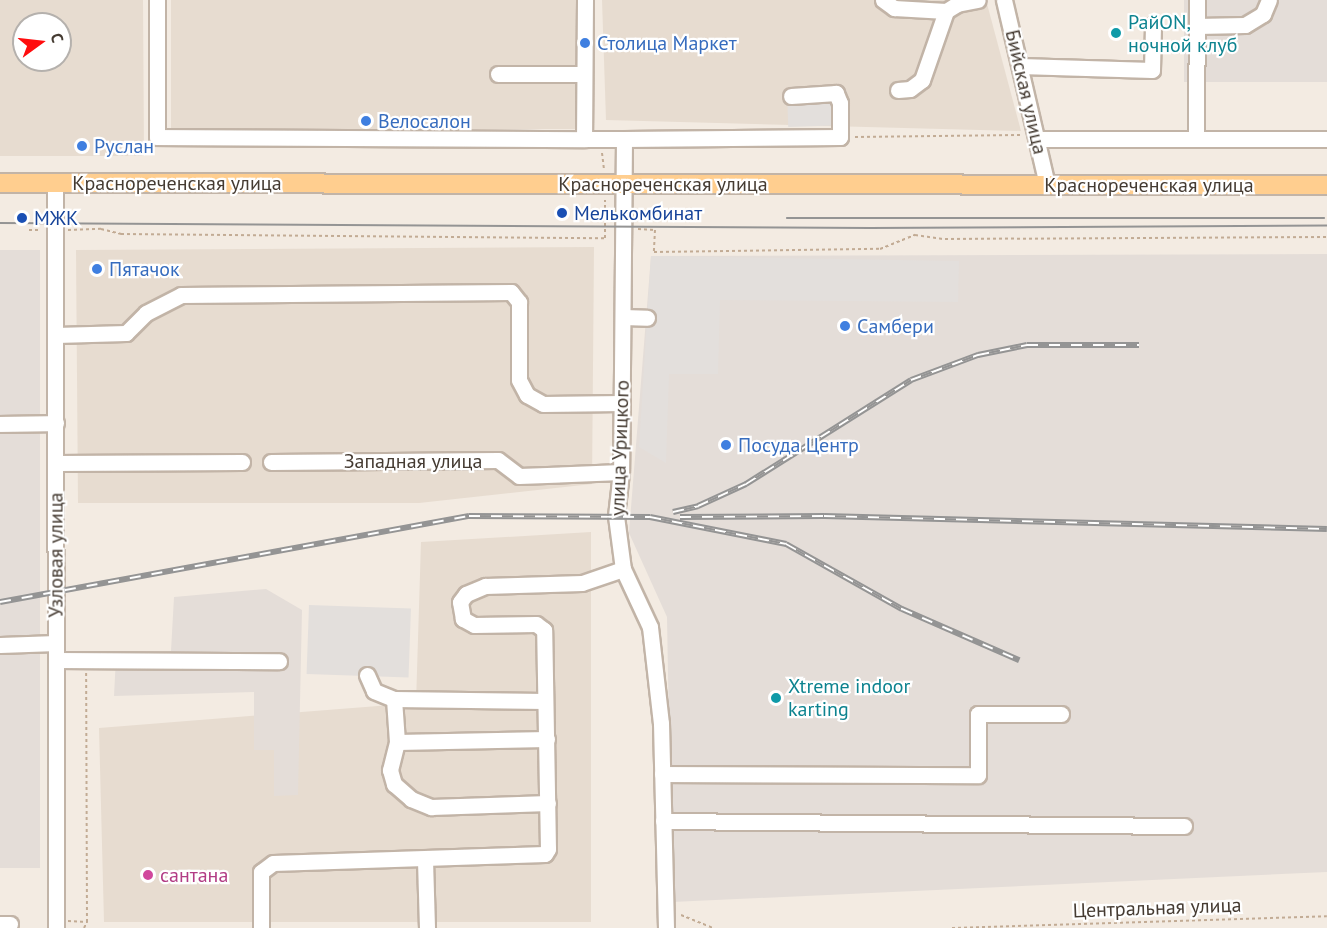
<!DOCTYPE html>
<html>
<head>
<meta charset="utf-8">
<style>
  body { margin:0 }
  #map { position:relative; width:1327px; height:928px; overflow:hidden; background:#f3ebe2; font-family:"PT Sans",sans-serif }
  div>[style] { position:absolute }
  .residential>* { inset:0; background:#e7dcd0; transform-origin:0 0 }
  .industrial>* { inset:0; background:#e4ddd8; transform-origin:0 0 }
  .parking>* { inset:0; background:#e3dfdc; transform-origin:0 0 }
  .path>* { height:2px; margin-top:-1px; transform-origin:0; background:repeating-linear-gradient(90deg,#c2ab94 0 3px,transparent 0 6px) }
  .roads { filter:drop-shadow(2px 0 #c2b4a7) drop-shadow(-2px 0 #c2b4a7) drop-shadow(0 2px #c2b4a7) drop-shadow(0 -2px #c2b4a7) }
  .minor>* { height:15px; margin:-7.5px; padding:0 7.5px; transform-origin:7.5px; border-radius:7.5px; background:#fff }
  .major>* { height:18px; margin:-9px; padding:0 9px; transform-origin:9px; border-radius:9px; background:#ffce8f }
  .tram>* { height:1.5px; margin:-0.75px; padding:0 0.75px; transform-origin:0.75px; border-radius:0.75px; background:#949494 }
  .rail>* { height:6px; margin-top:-3px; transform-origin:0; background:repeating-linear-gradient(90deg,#fff 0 11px,#949494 0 22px); box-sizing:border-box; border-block:2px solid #949494 }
  .dots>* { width:16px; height:16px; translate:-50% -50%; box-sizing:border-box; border:3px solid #fff; border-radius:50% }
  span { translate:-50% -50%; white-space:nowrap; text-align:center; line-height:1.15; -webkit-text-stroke:4.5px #fff; paint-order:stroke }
  .culture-label { font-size:20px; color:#0d838f }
  .left { translate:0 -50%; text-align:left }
  .shop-label { font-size:20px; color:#366cbe }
  .street-label { font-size:20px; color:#453b32 }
  .transit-label { font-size:20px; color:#164399 }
  .hotel-label { font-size:20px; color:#b23c85 }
  .north { position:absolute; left:12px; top:12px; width:60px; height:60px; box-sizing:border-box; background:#fff; border:2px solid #b5b1ad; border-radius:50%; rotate:75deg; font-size:16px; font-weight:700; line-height:24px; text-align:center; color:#453b32 }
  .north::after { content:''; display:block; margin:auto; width:21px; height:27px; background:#ff0d0e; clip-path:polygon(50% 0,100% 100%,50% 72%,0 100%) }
</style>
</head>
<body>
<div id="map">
  <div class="residential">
    <i style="clip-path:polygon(evenodd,0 0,143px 0,144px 156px,0 156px,0 0,24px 24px,60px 24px,60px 60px,24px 60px,24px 24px)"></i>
    <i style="left:171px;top:0;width:405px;height:129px"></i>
    <i style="clip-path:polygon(602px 0,986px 0,1021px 131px,606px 120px)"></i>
    <i style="clip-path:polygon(594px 247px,592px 484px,419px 503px,78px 503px,76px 250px)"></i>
    <i style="clip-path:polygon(591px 532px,591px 922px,104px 922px,99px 728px,416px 703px,421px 542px)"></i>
  </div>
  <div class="industrial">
    <i style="left:1184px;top:0;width:143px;height:82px"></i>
    <i style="left:0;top:250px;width:40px;height:618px"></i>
    <i style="clip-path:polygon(1327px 254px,1327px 872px,672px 902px,667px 617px,629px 533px,651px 256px)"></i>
    <i style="clip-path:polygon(266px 589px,302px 610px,298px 795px,274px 796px,274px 750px,254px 750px,254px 692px,114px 696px,116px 657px,171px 651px,174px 597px)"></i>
  </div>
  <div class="parking">
    <i style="left:847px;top:91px;width:34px;height:60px;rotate:88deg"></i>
    <i style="clip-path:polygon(651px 256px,959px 261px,958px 302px,720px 300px,718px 374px,669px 374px,666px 463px,639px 447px)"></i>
    <i style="left:309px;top:605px;width:102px;height:69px;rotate:2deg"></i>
  </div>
  <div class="path">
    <i style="left:855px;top:137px;width:168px;rotate:-0.7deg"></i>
    <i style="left:602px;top:153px;width:17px;rotate:83deg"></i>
    <i style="left:638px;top:229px;width:17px;rotate:3deg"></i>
    <i style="left:655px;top:230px;width:22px;rotate:93deg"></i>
    <i style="left:654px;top:252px;width:226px;rotate:-0.8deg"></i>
    <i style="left:880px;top:249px;width:38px;rotate:-22deg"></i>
    <i style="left:915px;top:235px;width:30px;rotate:8deg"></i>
    <i style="left:945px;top:239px;width:382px;rotate:-0.3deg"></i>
    <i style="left:29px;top:230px;width:12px"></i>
    <i style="left:68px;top:230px;width:33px;rotate:-2deg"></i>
    <i style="left:101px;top:229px;width:21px;rotate:14deg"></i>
    <i style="left:121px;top:234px;width:484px;rotate:0.5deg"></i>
    <i style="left:605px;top:238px;width:38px;rotate:-90deg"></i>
    <i style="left:681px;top:915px;width:35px;rotate:22deg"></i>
    <i style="left:68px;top:921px;width:19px;rotate:3deg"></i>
    <i style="left:87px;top:922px;width:249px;rotate:-90.2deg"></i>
    <i style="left:84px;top:928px;width:7px;rotate:-63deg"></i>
    <i style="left:952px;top:928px;width:375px;rotate:-1.8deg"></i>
  </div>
  <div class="roads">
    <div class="minor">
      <i style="left:157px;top:0;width:137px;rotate:90deg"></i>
      <i style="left:157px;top:137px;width:427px;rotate:0.3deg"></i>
      <i style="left:585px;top:0;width:139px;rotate:90.4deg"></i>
      <i style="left:584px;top:139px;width:40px"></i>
      <i style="left:624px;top:139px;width:333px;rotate:90.5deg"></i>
      <i style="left:621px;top:472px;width:44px;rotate:96.5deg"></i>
      <i style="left:616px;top:516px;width:53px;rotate:82.5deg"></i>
      <i style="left:623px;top:569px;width:64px;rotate:65deg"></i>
      <i style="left:650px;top:627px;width:97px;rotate:83.5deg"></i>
      <i style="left:661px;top:723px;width:205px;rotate:88.6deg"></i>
      <i style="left:883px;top:0;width:14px;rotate:36deg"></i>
      <i style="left:894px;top:8px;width:52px;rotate:3.3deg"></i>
      <i style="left:1004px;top:0;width:190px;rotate:76.9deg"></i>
      <i style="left:1197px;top:26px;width:48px;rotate:-1.2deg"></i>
      <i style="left:1245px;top:25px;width:21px;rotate:-31deg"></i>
      <i style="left:1263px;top:14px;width:15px;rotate:-67deg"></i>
      <i style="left:1020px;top:66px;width:132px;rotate:1.7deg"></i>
      <i style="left:1152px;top:70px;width:45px;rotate:-88.7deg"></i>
      <i style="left:498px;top:74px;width:86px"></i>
      <i style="left:898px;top:90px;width:12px;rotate:-5deg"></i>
      <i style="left:910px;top:89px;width:15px;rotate:-37deg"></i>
      <i style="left:922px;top:80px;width:73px;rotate:-70.8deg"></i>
      <i style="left:946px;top:11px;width:13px;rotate:-32deg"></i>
      <i style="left:957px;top:4px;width:21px;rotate:-11deg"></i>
      <i style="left:624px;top:139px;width:216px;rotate:-0.5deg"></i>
      <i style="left:840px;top:137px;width:34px;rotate:-90deg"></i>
      <i style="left:840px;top:103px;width:11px;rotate:-112deg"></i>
      <i style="left:836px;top:93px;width:45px;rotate:176.2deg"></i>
      <i style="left:1039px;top:139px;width:288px"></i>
      <i style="left:1196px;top:139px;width:139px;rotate:-89.6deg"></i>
      <i style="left:55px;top:182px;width:746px;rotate:89.92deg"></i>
      <i style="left:623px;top:317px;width:24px;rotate:2deg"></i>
      <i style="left:56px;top:335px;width:70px;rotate:-1.6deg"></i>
      <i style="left:126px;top:333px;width:28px;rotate:-45deg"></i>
      <i style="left:146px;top:313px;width:39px;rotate:-27deg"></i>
      <i style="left:181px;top:295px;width:330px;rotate:-0.5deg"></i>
      <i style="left:511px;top:292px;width:13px;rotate:51deg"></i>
      <i style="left:519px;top:302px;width:78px;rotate:90deg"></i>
      <i style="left:519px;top:380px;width:17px;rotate:62deg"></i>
      <i style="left:527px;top:395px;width:18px;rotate:29deg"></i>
      <i style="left:543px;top:404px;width:79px;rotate:-0.7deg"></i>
      <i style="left:0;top:424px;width:56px;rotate:-1deg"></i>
      <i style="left:271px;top:462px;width:227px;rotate:-0.5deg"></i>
      <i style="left:498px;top:460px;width:26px;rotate:37deg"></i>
      <i style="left:519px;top:476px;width:102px;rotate:-2.2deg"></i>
      <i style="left:57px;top:463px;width:185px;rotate:-0.3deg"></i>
      <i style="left:0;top:645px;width:56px;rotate:-2deg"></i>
      <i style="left:56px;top:660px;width:223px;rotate:0.3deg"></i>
      <i style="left:367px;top:675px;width:17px;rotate:66deg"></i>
      <i style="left:374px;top:691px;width:22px;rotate:22deg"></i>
      <i style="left:394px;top:699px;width:151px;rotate:0.8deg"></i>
      <i style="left:394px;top:699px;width:43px;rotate:86deg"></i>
      <i style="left:397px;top:742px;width:29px;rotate:104deg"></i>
      <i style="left:390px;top:770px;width:15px;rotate:74deg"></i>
      <i style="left:394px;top:784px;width:23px;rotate:41deg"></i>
      <i style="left:411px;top:799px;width:22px;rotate:22deg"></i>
      <i style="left:431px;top:807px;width:117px;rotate:-2deg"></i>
      <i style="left:397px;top:742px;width:150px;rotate:-1.1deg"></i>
      <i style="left:662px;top:774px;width:316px;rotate:0.2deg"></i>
      <i style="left:978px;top:775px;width:61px;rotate:-90deg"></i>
      <i style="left:978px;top:714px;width:83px"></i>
      <i style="left:663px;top:821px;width:521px;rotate:0.55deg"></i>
      <i style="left:425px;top:860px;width:68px;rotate:88.3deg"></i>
      <i style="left:0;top:924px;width:10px"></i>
      <i style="left:261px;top:928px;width:56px;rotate:-90deg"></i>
      <i style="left:261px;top:872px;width:15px;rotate:-37deg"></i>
      <i style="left:273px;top:863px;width:272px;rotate:-1.9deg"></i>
      <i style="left:545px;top:854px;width:6px;rotate:-59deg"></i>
      <i style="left:548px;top:849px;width:219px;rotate:-91deg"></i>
      <i style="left:544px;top:630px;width:10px;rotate:-143deg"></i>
      <i style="left:536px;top:624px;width:62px;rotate:179.1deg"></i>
      <i style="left:474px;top:625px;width:13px;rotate:-151deg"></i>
      <i style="left:463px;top:619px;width:17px;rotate:-100deg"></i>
      <i style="left:460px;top:602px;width:10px;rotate:-53deg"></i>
      <i style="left:466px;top:594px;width:21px;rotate:-23deg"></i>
      <i style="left:485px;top:586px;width:97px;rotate:-1.8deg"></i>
      <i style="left:582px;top:583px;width:43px;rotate:-18.9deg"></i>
    </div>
    <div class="major">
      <i style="left:0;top:183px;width:1327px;rotate:0.09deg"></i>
    </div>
  </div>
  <div class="tram">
    <i style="left:787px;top:218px;width:537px"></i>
    <i style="left:0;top:223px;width:870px;rotate:0.33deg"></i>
    <i style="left:870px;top:228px;width:457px;rotate:-0.3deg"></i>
  </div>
  <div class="rail">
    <i style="left:673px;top:512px;width:26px;rotate:-13deg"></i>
    <i style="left:698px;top:506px;width:53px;rotate:-24.6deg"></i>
    <i style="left:746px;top:484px;width:195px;rotate:-32.2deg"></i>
    <i style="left:911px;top:380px;width:72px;rotate:-20.5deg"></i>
    <i style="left:978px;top:355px;width:50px;rotate:-11.5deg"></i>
    <i style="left:1027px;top:345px;width:112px"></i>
    <i style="left:680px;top:517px;width:144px;rotate:-0.4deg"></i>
    <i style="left:824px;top:516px;width:503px;rotate:1.48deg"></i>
    <i style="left:0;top:602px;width:477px;rotate:-10.4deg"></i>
    <i style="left:469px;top:516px;width:181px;rotate:0.3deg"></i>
    <i style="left:650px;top:517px;width:139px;rotate:11.2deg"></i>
    <i style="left:786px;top:544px;width:133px;rotate:29.3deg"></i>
    <i style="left:902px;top:609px;width:128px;rotate:23.6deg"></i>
  </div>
  <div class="dots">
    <i style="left:1116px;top:33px;background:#0f9aa8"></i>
    <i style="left:585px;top:43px;background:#3f7fe0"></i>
    <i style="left:366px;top:121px;background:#3f7fe0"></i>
    <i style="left:82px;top:146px;background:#3f7fe0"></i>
    <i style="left:562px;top:213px;background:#1a4fb4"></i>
    <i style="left:22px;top:218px;background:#1a4fb4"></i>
    <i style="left:97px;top:269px;background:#3f7fe0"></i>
    <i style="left:845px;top:326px;background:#3f7fe0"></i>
    <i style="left:726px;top:445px;background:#3f7fe0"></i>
    <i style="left:776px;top:698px;background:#0f9aa8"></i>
    <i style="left:148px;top:875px;background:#d1479c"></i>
  </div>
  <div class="culture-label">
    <span class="left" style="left:1128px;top:34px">РайON,<br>ночной клуб</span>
    <span class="left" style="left:788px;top:698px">Xtreme indoor<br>karting</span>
  </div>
  <div class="shop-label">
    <span class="left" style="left:597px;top:43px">Столица Маркет</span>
    <span class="left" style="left:378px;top:121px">Велосалон</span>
    <span class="left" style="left:94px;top:146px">Руслан</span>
    <span class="left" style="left:109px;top:269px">Пятачок</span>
    <span class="left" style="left:857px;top:326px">Самбери</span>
    <span class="left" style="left:738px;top:445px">Посуда Центр</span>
  </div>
  <div class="street-label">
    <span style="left:1026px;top:92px;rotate:77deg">Бийская улица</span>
    <span style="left:177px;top:183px">Краснореченская улица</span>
    <span style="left:663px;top:184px">Краснореченская улица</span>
    <span style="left:1149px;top:185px">Краснореченская улица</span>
    <span style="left:620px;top:448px;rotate:-88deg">улица Урицкого</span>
    <span style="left:413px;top:461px">Западная улица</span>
    <span style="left:56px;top:555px;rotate:-90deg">Узловая улица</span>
    <span style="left:1157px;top:908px;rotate:-2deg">Центральная улица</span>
  </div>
  <div class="transit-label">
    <span class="left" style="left:574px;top:213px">Мелькомбинат</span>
    <span class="left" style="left:34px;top:218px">МЖК</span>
  </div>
  <div class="hotel-label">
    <span class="left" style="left:160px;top:875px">сантана</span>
  </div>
  <div class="north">С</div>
</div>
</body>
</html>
